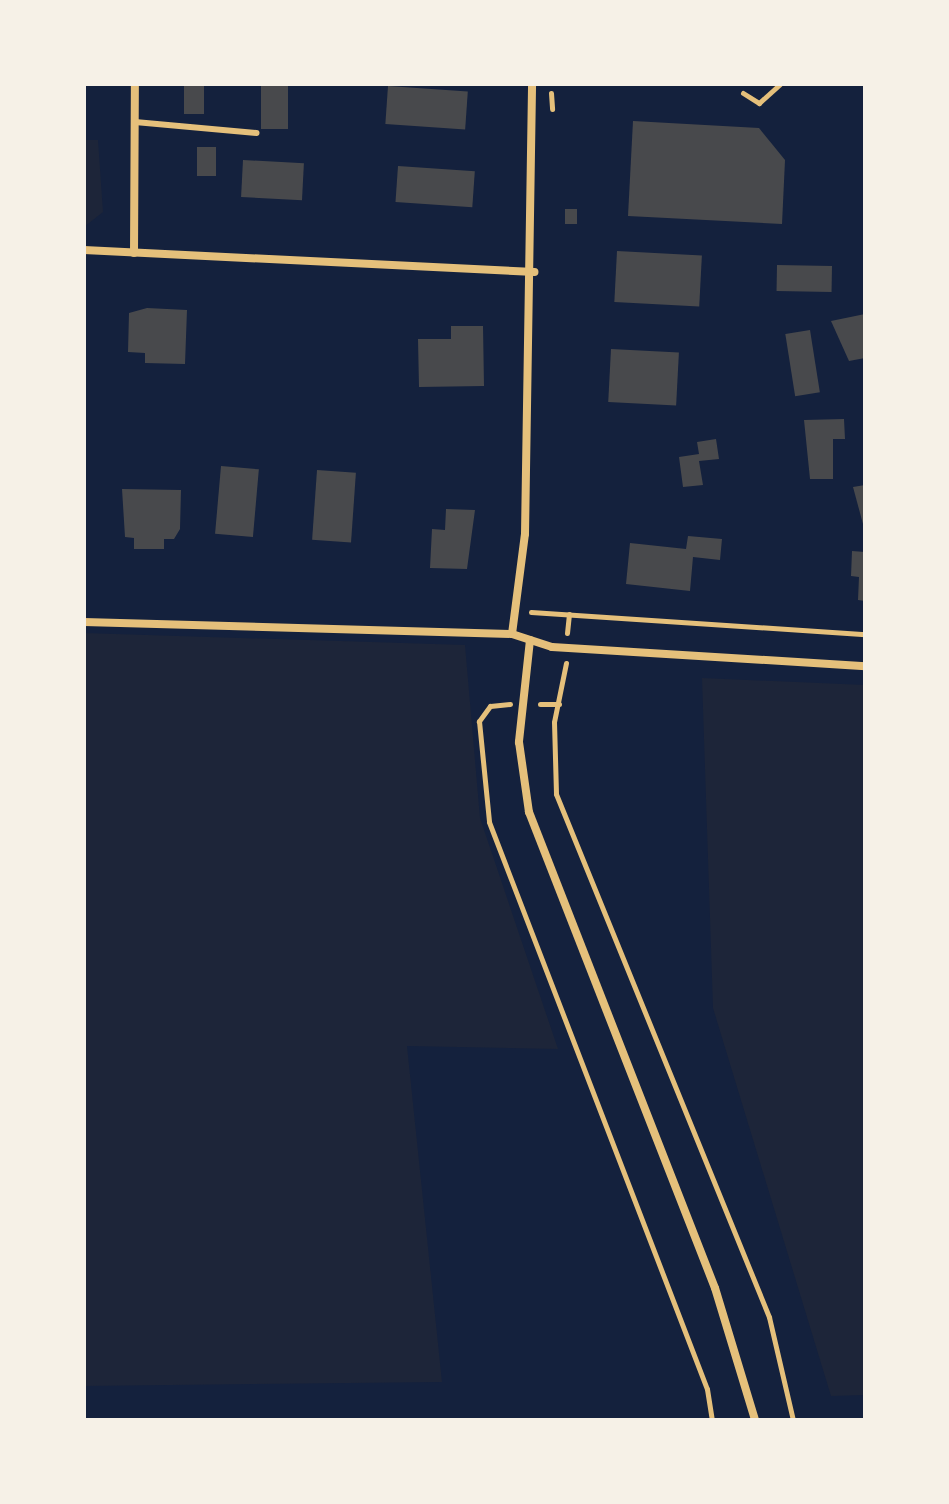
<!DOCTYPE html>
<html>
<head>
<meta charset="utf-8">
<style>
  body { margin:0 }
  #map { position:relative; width:949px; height:1504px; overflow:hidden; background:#14213d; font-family:Rubik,sans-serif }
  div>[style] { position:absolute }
  .green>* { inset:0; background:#1d2539 }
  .building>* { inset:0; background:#48494c; transform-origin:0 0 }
  .path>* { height:5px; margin:-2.5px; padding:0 2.5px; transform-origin:2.5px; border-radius:2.5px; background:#e5c07b }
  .service>* { height:6px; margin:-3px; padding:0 3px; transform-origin:3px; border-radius:3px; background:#e5c07b }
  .minor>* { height:8px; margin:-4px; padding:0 4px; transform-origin:4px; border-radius:4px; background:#e5c07b }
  span { translate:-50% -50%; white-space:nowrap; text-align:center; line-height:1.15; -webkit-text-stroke:7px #f6f1e7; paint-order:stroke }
  .frame { position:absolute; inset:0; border:86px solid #f6f1e7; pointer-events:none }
</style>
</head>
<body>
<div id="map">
  <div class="green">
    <i style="clip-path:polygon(84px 140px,98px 140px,103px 212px,84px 227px)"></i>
    <i style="clip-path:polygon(84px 633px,465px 645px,480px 818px,558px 1049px,407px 1046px,442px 1382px,84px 1386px)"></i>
    <i style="clip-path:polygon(702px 678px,865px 685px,865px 1395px,831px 1396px,713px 1008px)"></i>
  </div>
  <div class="building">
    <i style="left:184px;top:84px;width:20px;height:30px"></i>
    <i style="left:261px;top:84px;width:27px;height:45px"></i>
    <i style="left:388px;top:86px;width:80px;height:38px;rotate:4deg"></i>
    <i style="clip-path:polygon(633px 121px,759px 128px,785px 160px,782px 224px,628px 216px)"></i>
    <i style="left:197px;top:147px;width:19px;height:29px"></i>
    <i style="left:243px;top:160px;width:61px;height:37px;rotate:3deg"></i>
    <i style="left:398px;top:166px;width:77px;height:36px;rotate:4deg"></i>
    <i style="left:565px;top:209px;width:12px;height:15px"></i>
    <i style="left:617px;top:251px;width:85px;height:51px;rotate:3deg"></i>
    <i style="left:777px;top:265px;width:55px;height:26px;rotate:1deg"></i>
    <i style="clip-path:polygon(147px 308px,187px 310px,185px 364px,145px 363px,145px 353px,128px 352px,129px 313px)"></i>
    <i style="clip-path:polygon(865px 314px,865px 358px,849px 361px,831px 321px)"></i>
    <i style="clip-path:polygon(451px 326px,483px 326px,484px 386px,419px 387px,418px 339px,451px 339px)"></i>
    <i style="left:810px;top:330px;width:63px;height:25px;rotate:81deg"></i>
    <i style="left:611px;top:349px;width:68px;height:53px;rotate:3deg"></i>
    <i style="clip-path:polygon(844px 419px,845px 439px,833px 439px,833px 479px,810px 479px,804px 420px)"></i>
    <i style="clip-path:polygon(716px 439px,719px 459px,699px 461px,703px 485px,683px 487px,679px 457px,699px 454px,697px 442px)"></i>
    <i style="left:221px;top:466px;width:38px;height:68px;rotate:5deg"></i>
    <i style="left:317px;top:470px;width:39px;height:70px;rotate:4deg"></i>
    <i style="clip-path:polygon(865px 485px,865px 524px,863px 524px,853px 487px)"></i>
    <i style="clip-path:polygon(122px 489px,181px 490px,180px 529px,174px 539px,164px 539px,164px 549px,134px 549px,134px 538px,125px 537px)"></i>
    <i style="clip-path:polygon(446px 509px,475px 510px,467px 569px,430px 568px,432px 529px,445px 530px)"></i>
    <i style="clip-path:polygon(688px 536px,722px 539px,720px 560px,693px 557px,690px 591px,626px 584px,630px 543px,686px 549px)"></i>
    <i style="clip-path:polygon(852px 551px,865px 552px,865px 601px,858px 600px,859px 577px,851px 576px)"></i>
  </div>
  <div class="path">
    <i style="left:551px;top:93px;width:16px;rotate:86deg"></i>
    <i style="left:743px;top:93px;width:19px;rotate:32deg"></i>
    <i style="left:759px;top:103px;width:28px;rotate:-42deg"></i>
    <i style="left:531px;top:612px;width:335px;rotate:3.8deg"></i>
    <i style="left:567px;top:633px;width:19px;rotate:-84deg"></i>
    <i style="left:566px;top:663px;width:60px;rotate:101.5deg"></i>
    <i style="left:554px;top:722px;width:72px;rotate:88.4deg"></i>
    <i style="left:556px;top:794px;width:565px;rotate:67.84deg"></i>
    <i style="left:769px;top:1317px;width:106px;rotate:76.9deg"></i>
    <i style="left:510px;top:704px;width:20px;rotate:174deg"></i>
    <i style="left:490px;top:706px;width:19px;rotate:126deg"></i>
    <i style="left:479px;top:721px;width:101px;rotate:84.3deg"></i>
    <i style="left:489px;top:822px;width:607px;rotate:68.97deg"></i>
    <i style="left:707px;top:1389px;width:31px;rotate:81deg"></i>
    <i style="left:540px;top:704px;width:19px"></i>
  </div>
  <div class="service">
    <i style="left:135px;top:122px;width:122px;rotate:5.2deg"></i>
  </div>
  <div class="minor">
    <i style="left:84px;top:250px;width:451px;rotate:2.8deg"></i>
    <i style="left:134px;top:253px;width:169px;rotate:-89.7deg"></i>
    <i style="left:84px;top:622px;width:428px;rotate:1.6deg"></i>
    <i style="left:512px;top:634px;width:42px;rotate:18deg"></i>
    <i style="left:552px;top:647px;width:314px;rotate:3.5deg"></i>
    <i style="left:512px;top:634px;width:101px;rotate:-82.6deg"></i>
    <i style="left:525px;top:534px;width:450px;rotate:-89.1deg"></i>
    <i style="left:530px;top:640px;width:103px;rotate:96.2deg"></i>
    <i style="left:519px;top:742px;width:71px;rotate:81.9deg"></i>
    <i style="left:529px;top:812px;width:511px;rotate:68.66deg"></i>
    <i style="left:715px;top:1288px;width:138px;rotate:73.1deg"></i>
  </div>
  <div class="frame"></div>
</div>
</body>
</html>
